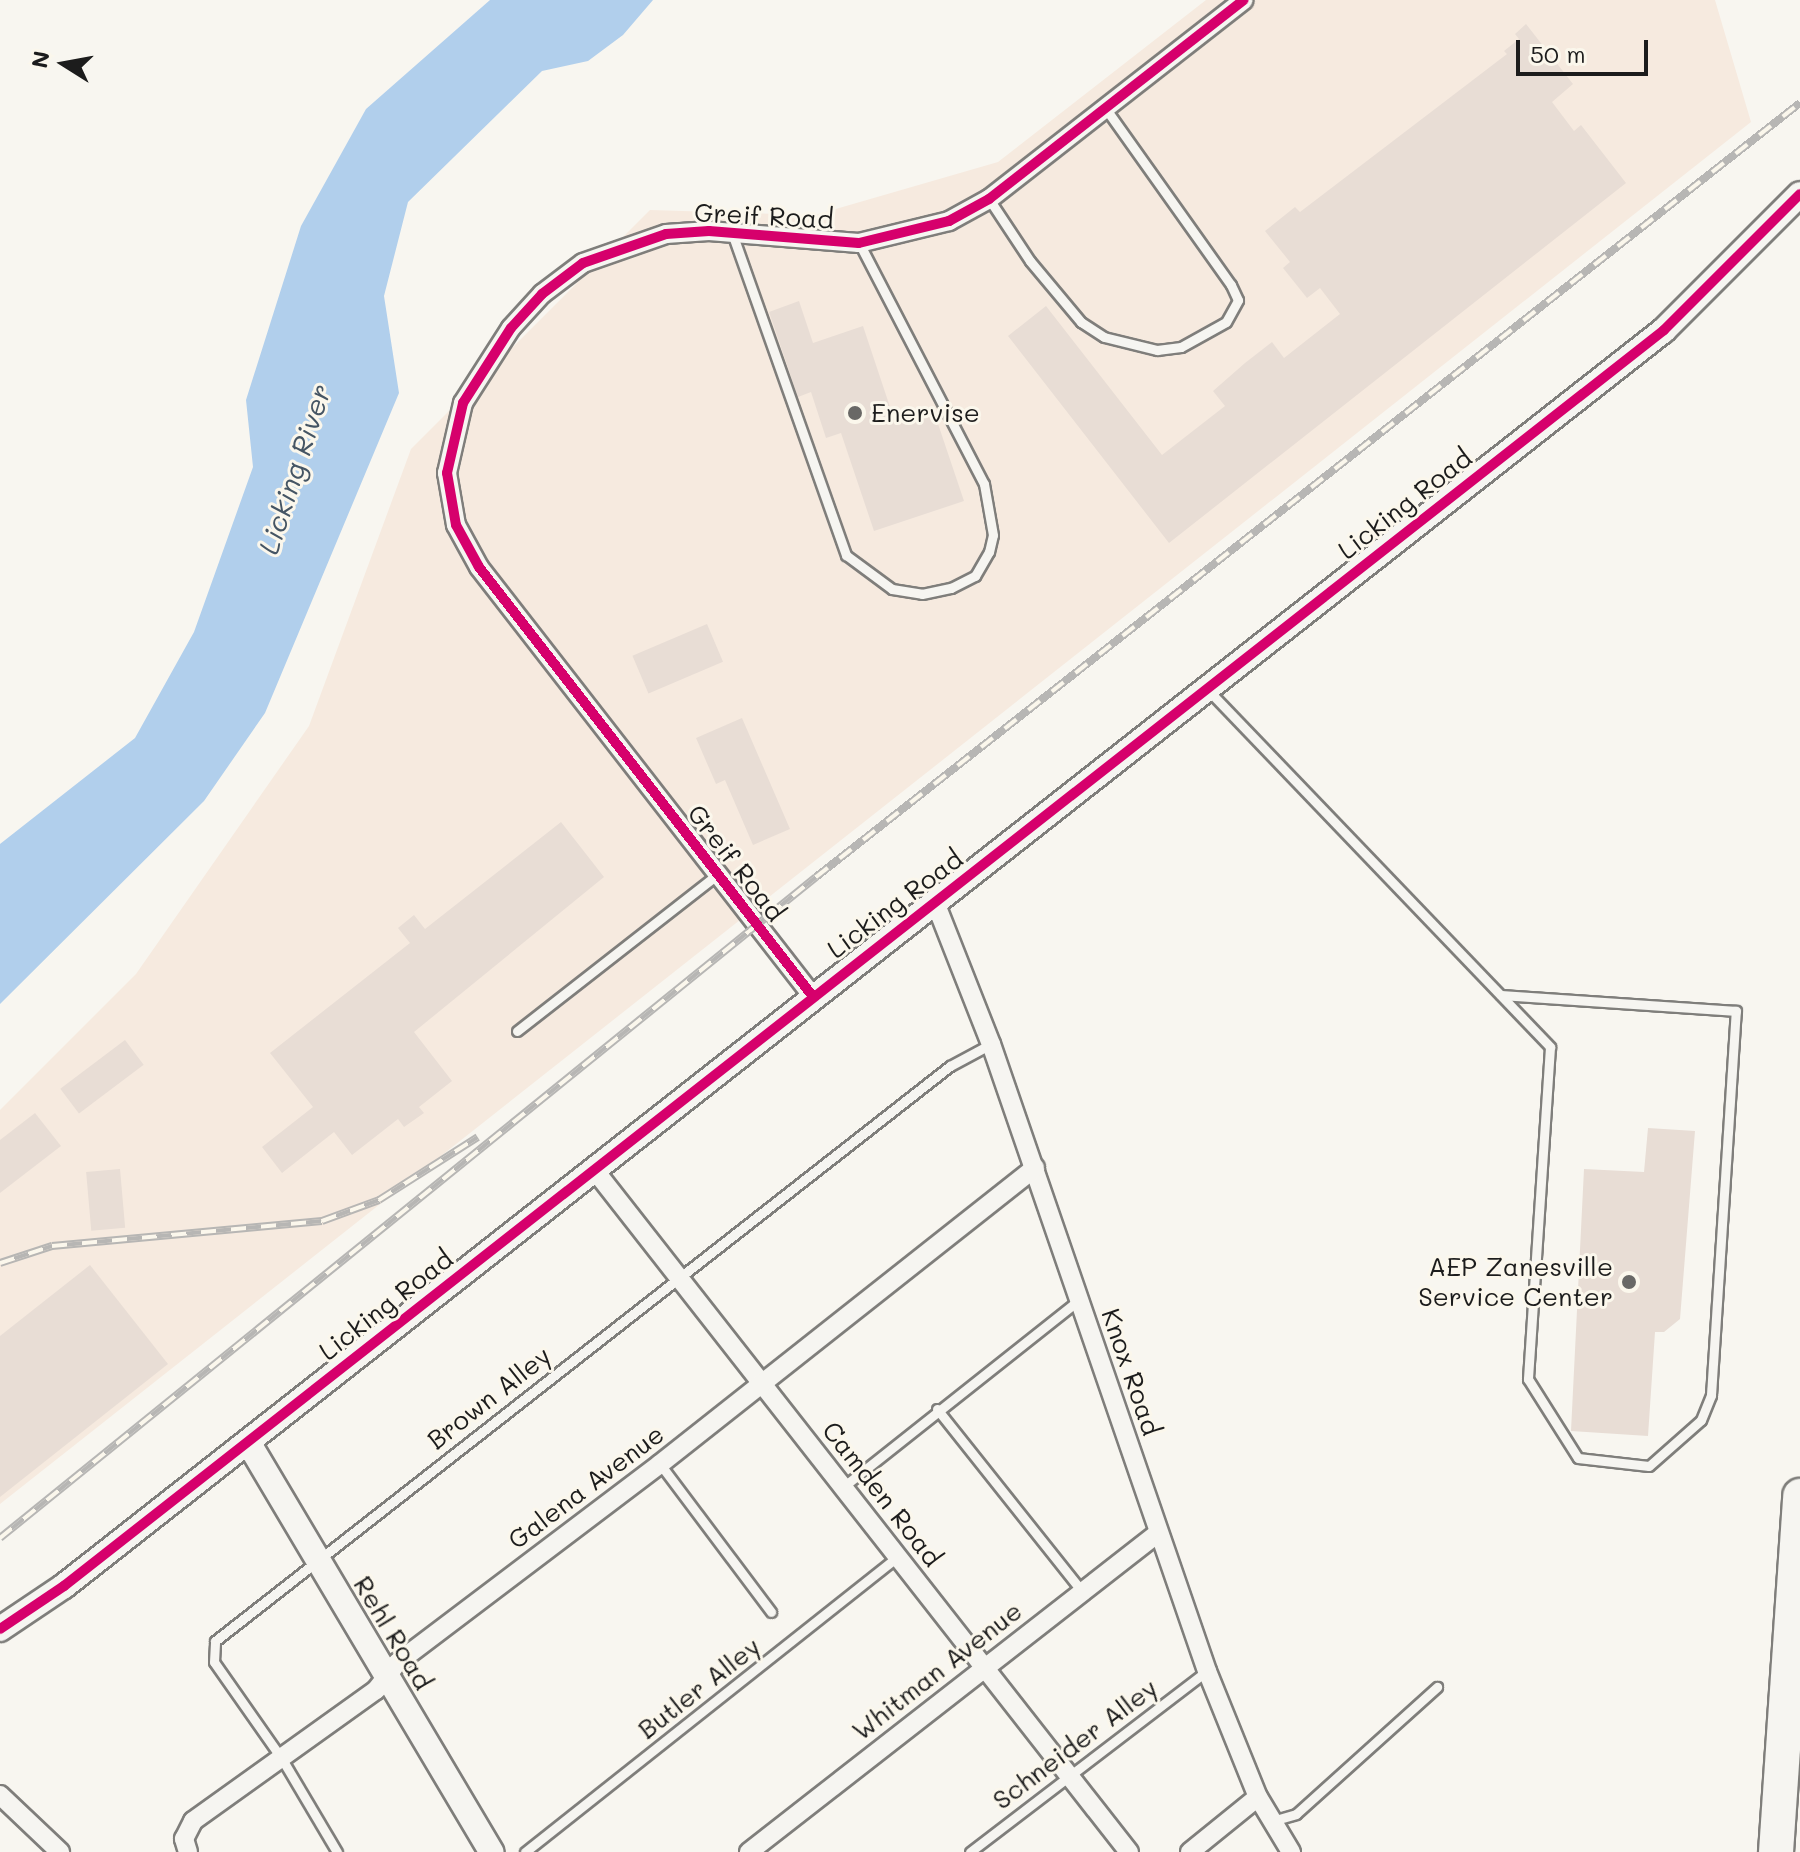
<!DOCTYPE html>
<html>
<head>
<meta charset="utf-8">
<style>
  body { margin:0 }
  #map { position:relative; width:1800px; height:1852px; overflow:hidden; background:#f8f6f0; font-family:Mali,sans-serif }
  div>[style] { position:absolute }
  .built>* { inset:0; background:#f6eadf }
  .water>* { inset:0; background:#b1cfec }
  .building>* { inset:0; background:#e8ddd5; transform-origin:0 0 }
  .roads { filter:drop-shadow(2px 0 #7f7e7b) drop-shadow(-2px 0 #7f7e7b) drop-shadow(0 2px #7f7e7b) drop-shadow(0 -2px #7f7e7b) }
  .service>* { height:9px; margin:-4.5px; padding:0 4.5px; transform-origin:4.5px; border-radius:4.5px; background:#f6f5f1 }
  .minor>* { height:18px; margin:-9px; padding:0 9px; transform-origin:9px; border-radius:9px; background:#f6f5f1 }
  .tertiary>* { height:24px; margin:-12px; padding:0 12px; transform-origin:12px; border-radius:12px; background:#f6f5f1 }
  .motorway>* { height:34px; margin:-17px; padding:0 17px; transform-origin:17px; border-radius:17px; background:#f6f5f1 }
  .rail>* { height:8px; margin-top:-4px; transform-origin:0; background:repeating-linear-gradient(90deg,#fbf7ec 0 15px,#b7b6b4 0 30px); box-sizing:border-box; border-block:2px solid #b7b6b4 }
  .cycleway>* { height:10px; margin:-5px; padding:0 5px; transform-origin:5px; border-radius:5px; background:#d6006c }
  .dots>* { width:22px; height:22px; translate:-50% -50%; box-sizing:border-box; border:4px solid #fbf7ec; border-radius:50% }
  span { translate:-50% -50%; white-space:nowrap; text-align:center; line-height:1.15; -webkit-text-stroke:6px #fbf7ec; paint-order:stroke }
  .street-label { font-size:26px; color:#1c1c1c }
  .poi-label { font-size:26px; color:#1c1c1c }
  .left { translate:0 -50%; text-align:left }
  .right { translate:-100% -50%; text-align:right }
  .water-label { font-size:28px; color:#455564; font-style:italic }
  .north { position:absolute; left:24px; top:24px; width:80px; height:80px; -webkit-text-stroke:6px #fbf7ec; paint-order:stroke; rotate:281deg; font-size:22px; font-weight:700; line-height:32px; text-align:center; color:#1c1c1c }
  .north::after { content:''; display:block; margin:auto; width:28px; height:36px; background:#1c1c1c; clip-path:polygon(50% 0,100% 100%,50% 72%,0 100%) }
  .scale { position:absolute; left:1516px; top:40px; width:132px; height:36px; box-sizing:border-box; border:4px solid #1c1c1c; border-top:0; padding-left:10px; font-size:24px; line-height:28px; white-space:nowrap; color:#1c1c1c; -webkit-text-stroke:6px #fbf7ec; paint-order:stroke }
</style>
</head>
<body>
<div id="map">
  <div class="built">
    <i style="clip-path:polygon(1206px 0,1715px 0,1751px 122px,0 1504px,0 1110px,136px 974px,309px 726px,411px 449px,650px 210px,815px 215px,998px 162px)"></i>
  </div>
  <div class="water">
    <i style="clip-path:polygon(490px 0,653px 0,623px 35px,588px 61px,542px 71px,408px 202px,384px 296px,399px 393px,265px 713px,204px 801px,0 1004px,0 844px,135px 738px,194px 632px,253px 467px,246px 400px,301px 226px,366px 109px)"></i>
  </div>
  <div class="building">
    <i style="clip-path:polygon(1526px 24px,1573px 84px,1552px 102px,1574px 131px,1581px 125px,1626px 183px,1169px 543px,1008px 336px,1046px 306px,1162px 455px,1225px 406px,1213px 391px,1245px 363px,1272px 342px,1284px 358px,1340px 314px,1320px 288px,1307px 298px,1283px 268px,1290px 262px,1265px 231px,1295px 207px,1300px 212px,1507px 54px,1504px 51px,1519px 39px,1515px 34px)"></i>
    <i style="clip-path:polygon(799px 301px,813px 343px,863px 326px,894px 419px,932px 406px,964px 501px,874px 531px,841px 433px,826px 438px,811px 392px,798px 397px,769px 312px)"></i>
    <i style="left:707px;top:624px;width:41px;height:81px;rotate:67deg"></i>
    <i style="clip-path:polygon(742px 718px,790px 829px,753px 845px,725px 780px,716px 784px,696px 738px)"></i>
    <i style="clip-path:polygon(561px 822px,604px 877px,414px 1032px,452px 1081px,419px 1107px,424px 1113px,404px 1127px,398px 1119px,352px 1155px,334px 1132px,282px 1173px,262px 1147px,313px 1107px,270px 1053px,410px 943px,398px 928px,414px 915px,425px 929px)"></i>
    <i style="left:125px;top:1040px;width:31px;height:81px;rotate:53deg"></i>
    <i style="clip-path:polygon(35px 1113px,61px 1146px,0 1193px,0 1140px)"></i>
    <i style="clip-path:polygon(1648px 1128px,1695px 1131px,1680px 1319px,1664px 1332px,1655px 1332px,1648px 1436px,1571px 1431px,1584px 1169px,1644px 1172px)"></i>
    <i style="left:120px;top:1169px;width:59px;height:34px;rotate:85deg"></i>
    <i style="clip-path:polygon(90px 1265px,168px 1364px,0 1497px,0 1336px)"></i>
  </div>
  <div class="roads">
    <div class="service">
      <i style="left:989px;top:199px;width:74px;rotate:56.5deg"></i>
      <i style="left:1030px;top:261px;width:80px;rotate:50.1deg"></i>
      <i style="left:1081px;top:322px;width:27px;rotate:33deg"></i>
      <i style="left:1104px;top:337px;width:55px;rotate:13.8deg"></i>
      <i style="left:1157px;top:350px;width:24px;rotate:-7deg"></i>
      <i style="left:1181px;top:347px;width:51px;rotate:-29.1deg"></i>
      <i style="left:1226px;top:322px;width:25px;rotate:-61deg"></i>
      <i style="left:1238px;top:300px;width:17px;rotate:-115deg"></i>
      <i style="left:1231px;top:285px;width:216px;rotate:-125.4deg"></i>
      <i style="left:732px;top:233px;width:342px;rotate:70.5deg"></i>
      <i style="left:846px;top:555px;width:57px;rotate:36.5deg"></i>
      <i style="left:892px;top:589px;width:30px;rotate:9deg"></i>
      <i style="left:922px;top:594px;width:30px;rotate:-12deg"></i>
      <i style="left:951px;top:588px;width:27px;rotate:-27deg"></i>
      <i style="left:975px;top:576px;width:28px;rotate:-60deg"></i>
      <i style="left:989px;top:552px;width:17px;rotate:-77deg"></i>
      <i style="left:993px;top:535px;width:52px;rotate:-100deg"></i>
      <i style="left:984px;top:484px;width:271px;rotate:-117.4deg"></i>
      <i style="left:1209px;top:691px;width:493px;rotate:46.2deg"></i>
      <i style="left:1550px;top:1047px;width:333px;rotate:93.8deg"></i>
      <i style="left:1528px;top:1379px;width:93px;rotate:57.7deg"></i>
      <i style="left:1578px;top:1458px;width:71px;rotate:6.4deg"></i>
      <i style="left:1649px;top:1466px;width:69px;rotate:-41.5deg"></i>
      <i style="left:1701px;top:1420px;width:27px;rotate:-68deg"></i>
      <i style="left:1711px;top:1395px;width:385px;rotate:-86.3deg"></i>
      <i style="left:1736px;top:1011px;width:235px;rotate:-176.1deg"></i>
      <i style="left:517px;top:1031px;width:254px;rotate:-38deg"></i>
      <i style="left:937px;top:1409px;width:233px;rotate:51.5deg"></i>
      <i style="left:660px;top:1464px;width:185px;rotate:53.1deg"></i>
      <i style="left:843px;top:1487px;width:301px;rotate:-38.4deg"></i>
      <i style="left:1272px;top:1821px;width:25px;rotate:-16deg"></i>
      <i style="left:1296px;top:1814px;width:190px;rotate:-42deg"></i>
      <i style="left:337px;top:1852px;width:108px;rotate:-120.6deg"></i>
      <i style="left:282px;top:1759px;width:118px;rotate:-125deg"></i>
      <i style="left:214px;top:1662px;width:21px;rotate:-87deg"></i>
      <i style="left:215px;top:1641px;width:933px;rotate:-38.04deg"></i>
      <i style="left:950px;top:1066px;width:47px;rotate:-28.2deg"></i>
      <i style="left:525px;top:1852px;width:476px;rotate:-38.4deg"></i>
      <i style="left:970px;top:1852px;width:298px;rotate:-37.4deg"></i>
    </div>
    <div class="minor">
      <i style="left:935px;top:902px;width:153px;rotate:68.5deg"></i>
      <i style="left:991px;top:1044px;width:663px;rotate:70.99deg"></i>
      <i style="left:1207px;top:1671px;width:136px;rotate:68deg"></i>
      <i style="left:1258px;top:1797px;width:64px;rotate:59deg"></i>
      <i style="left:811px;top:994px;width:541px;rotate:-127.87deg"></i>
      <i style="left:479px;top:567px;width:48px;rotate:-118.7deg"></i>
      <i style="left:456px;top:525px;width:53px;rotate:-99.8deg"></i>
      <i style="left:447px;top:473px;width:72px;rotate:-77.1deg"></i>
      <i style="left:463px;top:403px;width:89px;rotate:-57.4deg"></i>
      <i style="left:511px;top:328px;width:46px;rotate:-47.6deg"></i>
      <i style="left:542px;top:294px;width:51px;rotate:-37.1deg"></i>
      <i style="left:583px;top:263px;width:88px;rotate:-19.3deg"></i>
      <i style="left:666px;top:234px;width:43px;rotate:-4deg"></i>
      <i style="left:709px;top:231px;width:150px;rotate:4.6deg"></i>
      <i style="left:859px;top:243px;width:93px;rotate:-13.7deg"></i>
      <i style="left:949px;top:221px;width:46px;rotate:-28.8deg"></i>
      <i style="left:989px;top:199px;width:323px;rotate:-38deg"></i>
      <i style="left:593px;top:1168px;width:869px;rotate:51.92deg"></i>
      <i style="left:0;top:1795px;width:83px;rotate:43.5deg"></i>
      <i style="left:188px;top:1852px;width:14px;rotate:-107deg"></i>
      <i style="left:184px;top:1839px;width:20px;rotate:-63deg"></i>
      <i style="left:193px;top:1821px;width:225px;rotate:-35.6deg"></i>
      <i style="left:376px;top:1690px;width:34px;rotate:-52deg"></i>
      <i style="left:397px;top:1663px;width:330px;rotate:-37.1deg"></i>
      <i style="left:660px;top:1464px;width:478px;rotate:-38.3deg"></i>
      <i style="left:749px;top:1852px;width:519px;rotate:-37.95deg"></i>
      <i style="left:1190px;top:1852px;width:87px;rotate:-39deg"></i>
    </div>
    <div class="tertiary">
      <i style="left:248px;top:1442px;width:477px;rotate:59.3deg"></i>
      <i style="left:0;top:1629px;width:77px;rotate:-33.9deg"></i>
      <i style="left:64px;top:1586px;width:2034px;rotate:-38.13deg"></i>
      <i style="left:1664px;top:330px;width:192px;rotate:-45deg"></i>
    </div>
    <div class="motorway">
      <i style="left:1776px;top:1852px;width:357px;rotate:-86.1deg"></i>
    </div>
  </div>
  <div class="rail">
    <i style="left:0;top:1263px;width:55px;rotate:-18.1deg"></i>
    <i style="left:52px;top:1246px;width:271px;rotate:-5.3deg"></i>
    <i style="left:322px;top:1221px;width:61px;rotate:-20.2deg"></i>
    <i style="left:379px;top:1200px;width:117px;rotate:-32.5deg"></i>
    <i style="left:0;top:1538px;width:1050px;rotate:-39.01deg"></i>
    <i style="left:816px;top:877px;width:1252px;rotate:-38.19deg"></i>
  </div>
  <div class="cycleway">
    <i style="left:811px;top:994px;width:541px;rotate:-127.87deg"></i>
    <i style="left:479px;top:567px;width:48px;rotate:-118.7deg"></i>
    <i style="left:456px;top:525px;width:53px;rotate:-99.8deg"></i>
    <i style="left:447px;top:473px;width:72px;rotate:-77.1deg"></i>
    <i style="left:463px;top:403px;width:89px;rotate:-57.4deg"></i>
    <i style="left:511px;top:328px;width:46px;rotate:-47.6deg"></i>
    <i style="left:542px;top:294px;width:51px;rotate:-37.1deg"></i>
    <i style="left:583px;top:263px;width:88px;rotate:-19.3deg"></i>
    <i style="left:666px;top:234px;width:43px;rotate:-4deg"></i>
    <i style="left:709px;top:231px;width:150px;rotate:4.6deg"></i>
    <i style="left:859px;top:243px;width:93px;rotate:-13.7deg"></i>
    <i style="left:949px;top:221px;width:46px;rotate:-28.8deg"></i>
    <i style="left:989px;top:199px;width:323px;rotate:-38deg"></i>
    <i style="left:0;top:1629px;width:77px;rotate:-33.9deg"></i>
    <i style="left:64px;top:1586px;width:2034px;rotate:-38.13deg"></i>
    <i style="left:1664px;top:330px;width:192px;rotate:-45deg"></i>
  </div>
  <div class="dots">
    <i style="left:855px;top:413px;background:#696866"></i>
    <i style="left:1629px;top:1282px;background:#696866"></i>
  </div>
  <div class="street-label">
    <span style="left:764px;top:216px;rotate:3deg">Greif Road</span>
    <span style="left:1405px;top:504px;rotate:-38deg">Licking Road</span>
    <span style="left:736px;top:863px;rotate:52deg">Greif Road</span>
    <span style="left:895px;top:904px;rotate:-37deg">Licking Road</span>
    <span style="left:386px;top:1305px;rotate:-38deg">Licking Road</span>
    <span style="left:1131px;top:1372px;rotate:71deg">Knox Road</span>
    <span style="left:489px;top:1398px;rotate:-38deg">Brown Alley</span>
    <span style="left:586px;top:1487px;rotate:-37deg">Galena Avenue</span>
    <span style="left:882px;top:1494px;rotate:52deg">Camden Road</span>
    <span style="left:393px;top:1633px;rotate:59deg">Rehl Road</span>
    <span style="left:937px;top:1671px;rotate:-38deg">Whitman Avenue</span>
    <span style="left:699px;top:1688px;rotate:-38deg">Butler Alley</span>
    <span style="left:1075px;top:1744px;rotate:-37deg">Schneider Alley</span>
  </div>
  <div class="poi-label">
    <span class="left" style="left:871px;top:413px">Enervise</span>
    <span class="right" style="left:1613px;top:1282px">AEP Zanesville<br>Service Center</span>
  </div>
  <div class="water-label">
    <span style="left:294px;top:469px;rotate:-72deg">Licking River</span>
  </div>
  <div class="north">N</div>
  <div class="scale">50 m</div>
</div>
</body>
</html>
